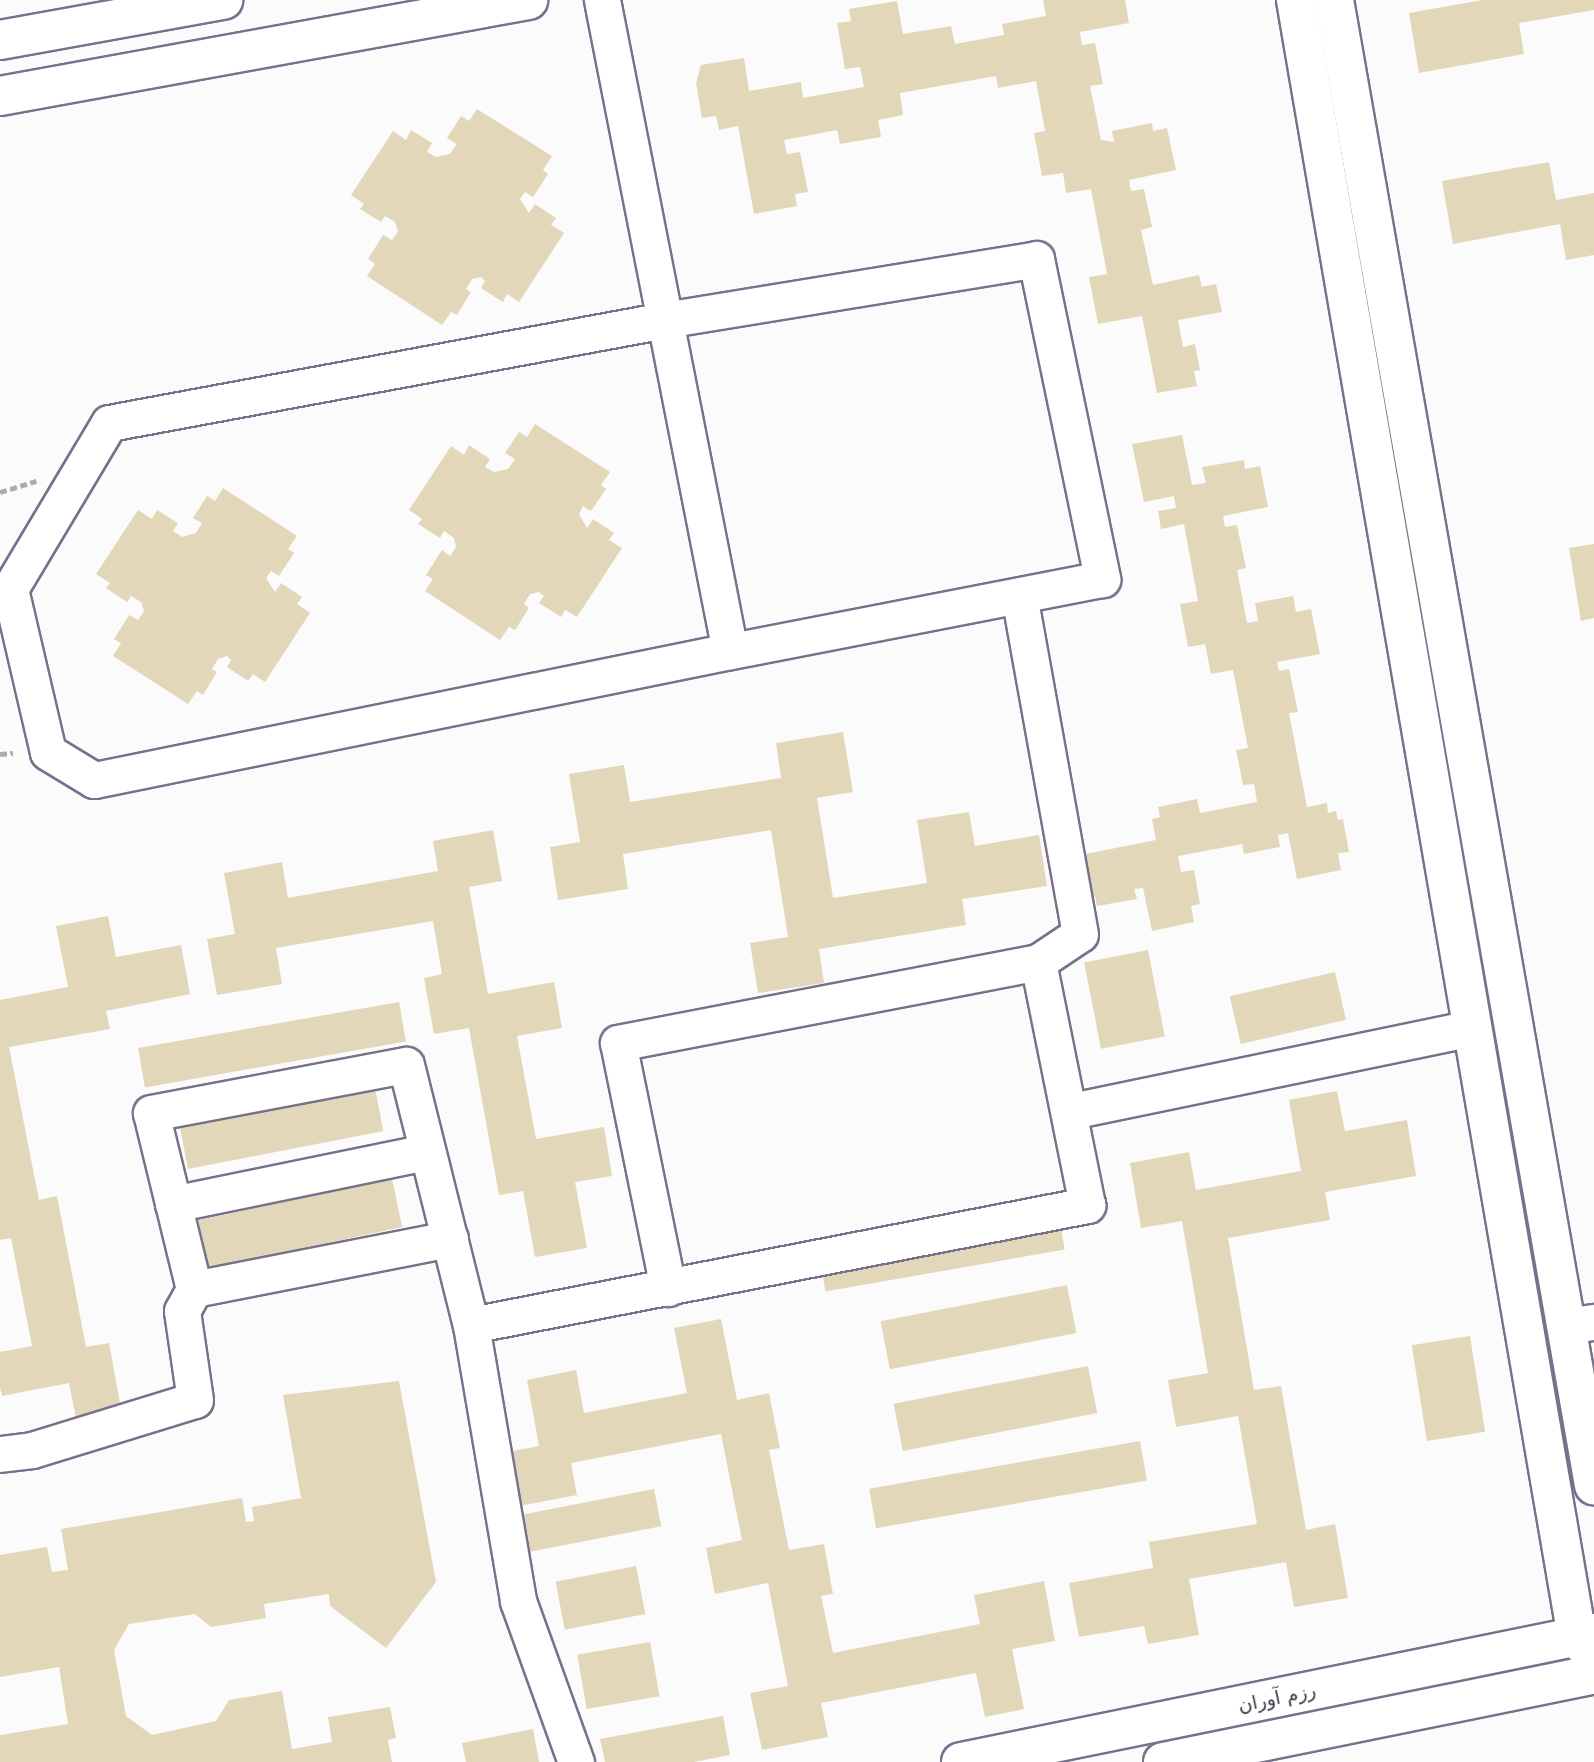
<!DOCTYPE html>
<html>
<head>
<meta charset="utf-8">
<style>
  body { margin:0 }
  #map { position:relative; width:1594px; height:1762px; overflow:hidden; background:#fbfbfb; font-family:"DejaVu Sans",Cairo,sans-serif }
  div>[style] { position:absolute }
  .building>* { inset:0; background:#e2d7b9; transform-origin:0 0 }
  .path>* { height:4.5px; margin-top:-2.25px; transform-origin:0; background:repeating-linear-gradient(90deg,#acabb0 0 7px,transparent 0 10.5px) }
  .roads { filter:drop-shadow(2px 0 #77718c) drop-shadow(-2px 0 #77718c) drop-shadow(0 2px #77718c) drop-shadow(0 -2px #77718c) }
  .minor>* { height:35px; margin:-17.5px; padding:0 17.5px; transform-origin:17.5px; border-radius:17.5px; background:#fff }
  .tertiary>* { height:38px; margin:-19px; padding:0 19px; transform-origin:19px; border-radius:19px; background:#fff }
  span { translate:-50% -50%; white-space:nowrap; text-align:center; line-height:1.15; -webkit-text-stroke:5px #fff; paint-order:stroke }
  .street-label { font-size:19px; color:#3a3844 }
</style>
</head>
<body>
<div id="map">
  <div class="building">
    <i style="clip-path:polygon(1043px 0,1125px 0,1129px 23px,1080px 32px,1082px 45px,1095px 43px,1103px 84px,1090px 86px,1101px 140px,1114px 142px,1112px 131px,1152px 123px,1153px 131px,1167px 128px,1176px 170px,1129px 180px,1131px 191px,1144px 189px,1152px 227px,1141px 230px,1153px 285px,1199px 275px,1202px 287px,1216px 284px,1222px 312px,1178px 320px,1183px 347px,1195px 344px,1200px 370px,1194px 371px,1197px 386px,1157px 393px,1142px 316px,1098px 324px,1089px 277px,1107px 274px,1091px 189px,1066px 193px,1063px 173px,1042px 176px,1034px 133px,1045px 131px,1036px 81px,998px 88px,996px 76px,900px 93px,903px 115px,878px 120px,881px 137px,840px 144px,837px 130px,784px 140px,787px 154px,800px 152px,808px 192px,795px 194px,797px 206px,754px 214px,738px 126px,719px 130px,716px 116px,702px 118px,696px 83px,701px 65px,744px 58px,749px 91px,801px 82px,803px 98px,864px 87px,860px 67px,845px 69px,837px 23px,851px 21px,849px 9px,897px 1px,903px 34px,951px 26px,955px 44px,1004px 35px,1002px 24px,1046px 16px)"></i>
    <i style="clip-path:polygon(1482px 0,1594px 0,1594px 10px,1519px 23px,1524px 54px,1419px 73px,1409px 13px)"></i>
    <i style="clip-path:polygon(477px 109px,552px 156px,543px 170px,548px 174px,533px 197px,525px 192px,520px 199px,529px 213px,535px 204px,556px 218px,551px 225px,564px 233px,519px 302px,507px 294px,503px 302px,481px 288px,485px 281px,481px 277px,472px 279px,466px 289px,471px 292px,457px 315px,451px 312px,442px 325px,367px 276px,375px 264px,368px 259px,383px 235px,392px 240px,398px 232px,395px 222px,385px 216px,381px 222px,360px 209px,364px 204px,351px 195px,393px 131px,406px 140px,411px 130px,432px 143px,427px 152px,436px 157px,450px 154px,457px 144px,447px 138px,461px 116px,469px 121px)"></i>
    <i style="clip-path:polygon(1549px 162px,1556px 200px,1594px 193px,1594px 255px,1566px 260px,1560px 224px,1453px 244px,1442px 181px)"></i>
    <i style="clip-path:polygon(535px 424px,610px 472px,601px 485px,606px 489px,591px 511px,583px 506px,579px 514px,587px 528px,593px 519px,614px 533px,609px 540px,622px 548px,577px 617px,565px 610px,561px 617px,539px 603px,544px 596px,539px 592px,530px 594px,524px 604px,529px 608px,515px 630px,509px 627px,500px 640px,425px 591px,433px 579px,426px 575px,442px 550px,450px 556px,456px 547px,454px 538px,444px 531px,440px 538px,418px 524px,422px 519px,409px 510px,451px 446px,464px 455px,469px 445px,490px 459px,485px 467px,494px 472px,508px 469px,515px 459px,505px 453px,519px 432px,527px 437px)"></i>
    <i style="clip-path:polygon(1182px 435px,1192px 485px,1206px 483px,1202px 467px,1244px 460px,1245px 469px,1260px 466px,1268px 507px,1223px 516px,1225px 527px,1237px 525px,1246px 568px,1237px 570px,1247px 623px,1258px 621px,1255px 603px,1293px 596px,1296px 612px,1311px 609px,1320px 654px,1277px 662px,1279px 671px,1289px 669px,1298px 712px,1289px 713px,1307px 807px,1327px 803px,1328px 813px,1336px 811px,1338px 820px,1343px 819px,1349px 852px,1338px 853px,1341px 870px,1297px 879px,1288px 833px,1278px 835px,1280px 847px,1244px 854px,1242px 844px,1178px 856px,1181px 872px,1194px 870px,1200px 904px,1191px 906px,1194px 922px,1152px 931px,1143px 888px,1134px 889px,1137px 899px,1097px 906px,1095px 896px,1078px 899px,1070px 857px,1156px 840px,1152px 819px,1160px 817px,1158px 807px,1197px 799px,1200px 813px,1257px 802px,1254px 784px,1243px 785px,1236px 750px,1248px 748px,1233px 670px,1211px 674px,1205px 644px,1188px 647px,1180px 604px,1198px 601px,1184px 524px,1161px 529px,1158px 511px,1176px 508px,1174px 496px,1144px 502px,1132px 444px)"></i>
    <i style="clip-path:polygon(223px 488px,297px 536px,288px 549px,294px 553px,279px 576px,271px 571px,266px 578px,275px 592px,281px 583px,302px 597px,297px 604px,310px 613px,265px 682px,253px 674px,248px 681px,227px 667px,231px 660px,227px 656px,218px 659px,212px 669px,217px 672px,203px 695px,197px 691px,188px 704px,113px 656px,121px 643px,114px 639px,129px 615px,138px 620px,144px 611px,141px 602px,131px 596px,127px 602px,106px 588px,110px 583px,96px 574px,138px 510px,152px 519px,157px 510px,178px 523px,173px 531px,182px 537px,196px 533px,202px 523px,193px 518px,207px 496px,215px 501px)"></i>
    <i style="clip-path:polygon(1594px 544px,1594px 618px,1581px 621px,1569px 548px)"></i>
    <i style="clip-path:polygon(843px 732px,853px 792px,817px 798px,833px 898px,927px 883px,917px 820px,969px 812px,975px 846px,1039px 835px,1047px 886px,962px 899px,966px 925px,819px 949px,824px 983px,758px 993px,750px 943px,788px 937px,771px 830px,623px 854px,628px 889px,558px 900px,550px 847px,580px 842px,569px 774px,624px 765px,630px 802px,781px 778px,776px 743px)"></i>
    <i style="clip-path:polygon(493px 830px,502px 881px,469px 887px,488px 994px,554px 982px,562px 1028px,517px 1036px,536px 1139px,604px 1127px,612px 1176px,575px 1182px,587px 1248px,535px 1257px,523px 1191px,499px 1195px,469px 1028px,434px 1034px,424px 978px,442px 974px,433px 921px,276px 948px,282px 984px,217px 995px,207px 939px,235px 934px,224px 873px,282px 862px,288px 898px,438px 871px,433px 841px)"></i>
    <i style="clip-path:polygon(108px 916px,116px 957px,181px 945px,190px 994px,106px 1011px,110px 1029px,9px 1047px,39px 1200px,57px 1196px,86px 1347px,109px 1343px,121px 1409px,76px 1418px,69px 1383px,2px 1396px,0 1387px,0 1352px,32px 1346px,11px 1238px,0 1240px,0 1000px,68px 987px,56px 926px)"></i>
    <i style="left:1148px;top:950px;width:88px;height:65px;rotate:79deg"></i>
    <i style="left:1335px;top:972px;width:49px;height:108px;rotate:77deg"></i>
    <i style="left:399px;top:1002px;width:40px;height:265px;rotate:80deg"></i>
    <i style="left:374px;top:1083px;width:49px;height:199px;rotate:79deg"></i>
    <i style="clip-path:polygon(1337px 1091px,1345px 1131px,1407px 1120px,1416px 1176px,1325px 1192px,1330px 1220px,1228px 1238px,1254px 1390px,1281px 1386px,1306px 1530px,1335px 1524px,1348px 1598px,1294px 1607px,1286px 1562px,1189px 1579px,1199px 1635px,1148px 1644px,1144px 1626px,1079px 1637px,1069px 1583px,1153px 1568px,1149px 1542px,1257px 1524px,1238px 1416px,1176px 1427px,1168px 1380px,1208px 1373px,1182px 1221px,1141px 1228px,1130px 1163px,1189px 1152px,1196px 1190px,1301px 1171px,1289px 1100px)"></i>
    <i style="left:392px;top:1179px;width:49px;height:198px;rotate:78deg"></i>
    <i style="left:1058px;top:1211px;width:39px;height:243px;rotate:80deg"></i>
    <i style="left:1067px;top:1285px;width:49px;height:190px;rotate:79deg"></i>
    <i style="clip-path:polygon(721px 1319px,737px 1400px,769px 1393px,780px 1448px,769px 1450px,789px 1550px,824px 1544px,833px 1594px,821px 1596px,833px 1653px,980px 1624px,974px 1595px,1044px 1581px,1055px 1641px,1012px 1649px,1024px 1709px,985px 1717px,976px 1673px,821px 1703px,828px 1737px,762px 1750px,750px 1693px,788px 1686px,768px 1583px,715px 1594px,706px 1548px,742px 1540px,721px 1434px,571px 1463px,577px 1495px,514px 1507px,503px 1453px,539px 1446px,527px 1380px,576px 1370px,584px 1413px,687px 1393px,674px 1328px)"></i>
    <i style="left:1470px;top:1336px;width:97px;height:59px;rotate:81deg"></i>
    <i style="left:1088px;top:1366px;width:48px;height:198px;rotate:79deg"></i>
    <i style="clip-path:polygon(399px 1381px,436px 1582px,386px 1648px,330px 1606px,329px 1594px,264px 1604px,266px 1618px,211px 1627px,195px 1614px,129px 1624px,114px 1650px,126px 1716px,152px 1735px,216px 1721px,229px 1700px,282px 1691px,292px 1749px,332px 1742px,328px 1717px,390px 1707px,396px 1738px,388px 1740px,392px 1762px,0 1762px,0 1735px,68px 1724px,59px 1667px,0 1677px,0 1555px,47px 1547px,52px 1572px,68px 1570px,61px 1529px,242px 1498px,246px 1522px,254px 1521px,252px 1507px,301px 1498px,283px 1395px)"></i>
    <i style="left:1140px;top:1441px;width:40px;height:275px;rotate:80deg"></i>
    <i style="left:654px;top:1489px;width:38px;height:144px;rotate:79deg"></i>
    <i style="left:636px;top:1566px;width:49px;height:82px;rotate:79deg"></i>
    <i style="left:650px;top:1642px;width:55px;height:74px;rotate:80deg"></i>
    <i style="clip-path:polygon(723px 1716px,730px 1755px,694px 1762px,605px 1762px,600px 1739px)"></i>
    <i style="clip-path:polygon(533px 1729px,539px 1762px,466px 1762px,462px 1743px)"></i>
  </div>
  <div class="path">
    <i style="left:0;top:492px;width:38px;rotate:-17deg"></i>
    <i style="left:0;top:754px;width:13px;rotate:-4deg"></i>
  </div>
  <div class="roads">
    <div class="minor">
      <i style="left:602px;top:0;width:326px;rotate:78.9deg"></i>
      <i style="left:665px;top:320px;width:337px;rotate:78.9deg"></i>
      <i style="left:730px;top:651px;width:649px;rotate:168.53deg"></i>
      <i style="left:94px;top:780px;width:54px;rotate:-148.7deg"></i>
      <i style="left:48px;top:752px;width:167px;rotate:-103.1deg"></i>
      <i style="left:10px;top:589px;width:193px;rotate:-59.2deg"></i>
      <i style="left:109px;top:423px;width:565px;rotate:-10.5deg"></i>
      <i style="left:665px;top:320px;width:376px;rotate:-9.3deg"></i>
      <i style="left:1036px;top:259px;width:327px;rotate:78.3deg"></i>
      <i style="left:1102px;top:579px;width:379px;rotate:169deg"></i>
      <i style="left:1071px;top:1111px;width:409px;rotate:-11.7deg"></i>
      <i style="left:173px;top:1204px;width:259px;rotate:-11.6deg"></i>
      <i style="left:668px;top:1288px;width:250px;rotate:-101.5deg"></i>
      <i style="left:618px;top:1043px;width:428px;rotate:-10.9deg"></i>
      <i style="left:1038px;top:962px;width:50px;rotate:-33.7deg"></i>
      <i style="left:1080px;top:934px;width:344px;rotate:-100.2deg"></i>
      <i style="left:194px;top:1289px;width:261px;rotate:-11.1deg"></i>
      <i style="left:471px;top:1325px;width:628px;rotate:-11.02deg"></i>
      <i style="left:1087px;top:1205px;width:248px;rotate:-101.4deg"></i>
      <i style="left:1565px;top:1326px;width:29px;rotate:-8deg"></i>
      <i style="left:0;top:1454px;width:32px;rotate:-7deg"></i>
      <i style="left:32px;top:1450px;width:170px;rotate:-17.1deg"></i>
      <i style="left:195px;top:1400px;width:90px;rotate:-98.3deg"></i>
      <i style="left:182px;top:1311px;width:25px;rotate:-61deg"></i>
      <i style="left:194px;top:1289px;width:181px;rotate:-103.7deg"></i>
      <i style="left:151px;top:1113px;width:259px;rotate:-10.7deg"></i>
      <i style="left:406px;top:1065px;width:268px;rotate:76deg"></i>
      <i style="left:471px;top:1325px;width:280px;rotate:80.3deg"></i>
      <i style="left:518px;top:1601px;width:171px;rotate:70.2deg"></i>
    </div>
    <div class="tertiary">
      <i style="left:1296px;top:0;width:1661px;rotate:80.26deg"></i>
      <i style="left:1577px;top:1637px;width:26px;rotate:50deg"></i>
      <i style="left:1334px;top:0;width:1508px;rotate:80.07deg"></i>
      <i style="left:0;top:40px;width:227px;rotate:-10.2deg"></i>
      <i style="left:0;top:96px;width:537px;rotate:-10.3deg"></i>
      <i style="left:961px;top:1762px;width:646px;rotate:-11.52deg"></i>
      <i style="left:1163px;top:1762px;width:440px;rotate:-11.5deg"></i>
    </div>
  </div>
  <div class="street-label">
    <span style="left:1277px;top:1698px;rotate:-12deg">رزم آوران</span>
  </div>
</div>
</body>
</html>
